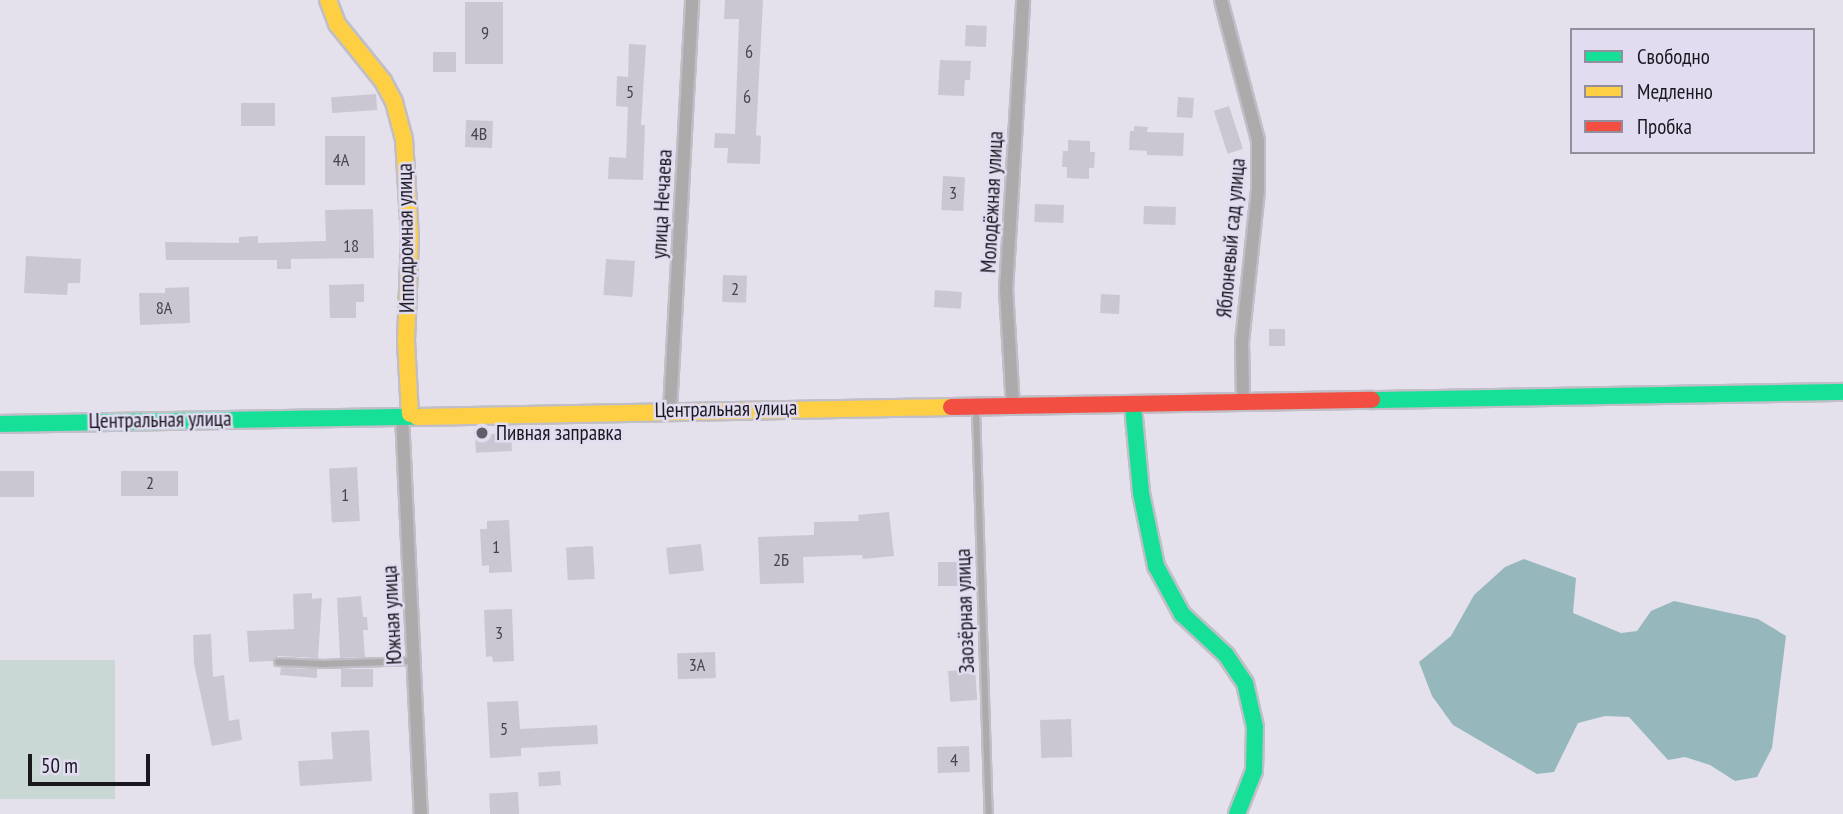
<!DOCTYPE html>
<html>
<head>
<meta charset="utf-8">
<style>
  body { margin:0 }
  #map { position:relative; width:1843px; height:814px; overflow:hidden; background:#e4e1ec; font-family:"PT Sans Narrow",sans-serif }
  div>[style] { position:absolute }
  .green>* { inset:0; background:#cad8d5; transform-origin:0 0 }
  .water>* { inset:0; background:#96b8bc }
  .building>* { inset:0; background:#cac7d3; transform-origin:0 0 }
  .roads { filter:drop-shadow(2px 0 #c0bec6) drop-shadow(-2px 0 #c0bec6) drop-shadow(0 2px #c0bec6) drop-shadow(0 -2px #c0bec6) }
  .lane>* { height:6px; margin:-3px; padding:0 3px; transform-origin:3px; border-radius:3px; background:#adaaab }
  .street>* { height:12px; margin:-6px; padding:0 6px; transform-origin:6px; border-radius:6px; background:#adaaab }
  .fast>* { height:16px; margin:-8px; padding:0 8px; transform-origin:8px; border-radius:8px; background:#16e098 }
  .slow>* { height:16px; margin:-8px; padding:0 8px; transform-origin:8px; border-radius:8px; background:#ffcf43 }
  .jam>* { height:16px; margin:-8px; padding:0 8px; transform-origin:8px; border-radius:8px; background:#f24e42 }
  .dots>* { width:19px; height:19px; translate:-50% -50%; box-sizing:border-box; border:4px solid #e2dcf1; border-radius:50% }
  span { translate:-50% -50%; white-space:nowrap; text-align:center; line-height:1.15; -webkit-text-stroke:5px #e2dcf1; paint-order:stroke }
  .number-label { font-size:18px; color:#46444c }
  .number-label span { -webkit-text-stroke-width:0 }
  .street-label { font-size:21px; color:#1a181f }
  .poi-label { font-size:21px; color:#1a181f }
  .left { translate:0 -50%; text-align:left }
  .legend { position:absolute; left:1570px; top:28px; width:245px; height:126px; box-sizing:border-box; background:#e2dcf1; border:2px solid #928e9d; margin:0; padding:9px 12px; list-style:none; font-size:21px; color:#1a181f }
  .legend li { display:flex; align-items:center; gap:14px; height:35px }
  .legend b { width:35px; border:2px solid #928e9d }
  .scale { position:absolute; left:28px; top:754px; width:122px; height:32px; box-sizing:border-box; border:4px solid #1a181f; border-top:0; padding-left:9px; font-size:21px; line-height:24px; white-space:nowrap; color:#1a181f; -webkit-text-stroke:5px #e2dcf1; paint-order:stroke }
</style>
</head>
<body>
<div id="map">
  <div class="green">
    <i style="left:0;top:660px;width:115px;height:139px"></i>
  </div>
  <div class="water">
    <i style="clip-path:polygon(1524px 559px,1576px 578px,1573px 613px,1621px 633px,1637px 631px,1651px 611px,1674px 601px,1758px 619px,1786px 636px,1772px 748px,1757px 777px,1735px 781px,1710px 765px,1685px 757px,1668px 760px,1629px 717px,1605px 716px,1578px 723px,1554px 772px,1537px 774px,1453px 725px,1432px 696px,1419px 662px,1451px 636px,1474px 595px,1505px 567px)"></i>
  </div>
  <div class="building">
    <i style="clip-path:polygon(725px 0,763px 0,756px 135px,761px 136px,760px 164px,727px 163px,728px 148px,714px 148px,715px 133px,735px 134px,739px 19px,724px 19px)"></i>
    <i style="left:465px;top:2px;width:38px;height:62px"></i>
    <i style="left:966px;top:25px;width:21px;height:21px;rotate:3deg"></i>
    <i style="clip-path:polygon(629px 44px,646px 45px,641px 125px,645px 125px,643px 180px,608px 179px,609px 157px,626px 158px,628px 107px,616px 106px,617px 76px,628px 77px)"></i>
    <i style="left:433px;top:52px;width:23px;height:20px"></i>
    <i style="clip-path:polygon(940px 60px,971px 61px,970px 80px,965px 80px,964px 96px,938px 95px)"></i>
    <i style="left:376px;top:94px;width:16px;height:45px;rotate:86deg"></i>
    <i style="left:1178px;top:97px;width:16px;height:20px;rotate:4deg"></i>
    <i style="left:241px;top:103px;width:34px;height:23px"></i>
    <i style="left:1229px;top:106px;width:45px;height:16px;rotate:72deg"></i>
    <i style="left:466px;top:120px;width:27px;height:27px;rotate:2deg"></i>
    <i style="clip-path:polygon(1134px 126px,1148px 127px,1147px 132px,1184px 133px,1183px 156px,1147px 155px,1147px 151px,1129px 150px,1130px 131px,1134px 131px)"></i>
    <i style="left:325px;top:136px;width:40px;height:49px"></i>
    <i style="clip-path:polygon(1068px 140px,1090px 141px,1090px 152px,1095px 152px,1094px 168px,1089px 168px,1089px 179px,1067px 178px,1067px 167px,1062px 167px,1063px 151px,1068px 151px)"></i>
    <i style="left:943px;top:176px;width:22px;height:34px;rotate:3deg"></i>
    <i style="left:1035px;top:204px;width:29px;height:18px;rotate:2deg"></i>
    <i style="left:1144px;top:206px;width:32px;height:18px;rotate:2deg"></i>
    <i style="clip-path:polygon(373px 209px,374px 258px,291px 259px,291px 269px,277px 269px,277px 260px,166px 260px,165px 242px,239px 243px,239px 237px,258px 236px,258px 243px,326px 241px,325px 210px)"></i>
    <i style="clip-path:polygon(26px 256px,81px 259px,80px 283px,68px 283px,67px 295px,24px 293px)"></i>
    <i style="left:606px;top:259px;width:29px;height:36px;rotate:4deg"></i>
    <i style="left:723px;top:275px;width:24px;height:27px;rotate:2deg"></i>
    <i style="clip-path:polygon(364px 284px,364px 302px,356px 302px,356px 318px,330px 318px,329px 285px)"></i>
    <i style="clip-path:polygon(189px 287px,190px 323px,140px 325px,139px 293px,165px 293px,165px 288px)"></i>
    <i style="left:935px;top:290px;width:27px;height:17px;rotate:4deg"></i>
    <i style="left:1101px;top:294px;width:19px;height:19px;rotate:3deg"></i>
    <i style="left:1269px;top:329px;width:16px;height:17px"></i>
    <i style="left:511px;top:433px;width:18px;height:36px;rotate:87deg"></i>
    <i style="left:357px;top:467px;width:54px;height:28px;rotate:87deg"></i>
    <i style="left:34px;top:471px;width:26px;height:34px;rotate:90deg"></i>
    <i style="left:121px;top:471px;width:57px;height:25px"></i>
    <i style="clip-path:polygon(889px 512px,894px 556px,863px 559px,862px 555px,803px 557px,804px 583px,760px 584px,758px 537px,814px 535px,814px 522px,859px 521px,858px 515px)"></i>
    <i style="clip-path:polygon(509px 520px,512px 572px,489px 573px,489px 565px,482px 566px,480px 529px,487px 529px,487px 521px)"></i>
    <i style="left:701px;top:544px;width:27px;height:35px;rotate:84deg"></i>
    <i style="left:593px;top:546px;width:33px;height:27px;rotate:87deg"></i>
    <i style="left:938px;top:562px;width:26px;height:24px"></i>
    <i style="clip-path:polygon(312px 593px,312px 599px,322px 598px,318px 658px,278px 656px,273px 661px,249px 662px,247px 631px,294px 629px,293px 594px)"></i>
    <i style="clip-path:polygon(361px 596px,363px 617px,367px 617px,368px 630px,363px 630px,365px 657px,340px 658px,337px 598px)"></i>
    <i style="clip-path:polygon(512px 609px,514px 661px,493px 662px,492px 656px,486px 657px,484px 610px)"></i>
    <i style="clip-path:polygon(211px 634px,213px 677px,224px 675px,229px 721px,239px 719px,242px 740px,212px 746px,194px 664px,193px 635px)"></i>
    <i style="left:715px;top:652px;width:26px;height:38px;rotate:88deg"></i>
    <i style="clip-path:polygon(281px 668px,317px 669px,317px 678px,280px 675px)"></i>
    <i style="left:341px;top:669px;width:32px;height:18px"></i>
    <i style="left:975px;top:669px;width:31px;height:27px;rotate:86deg"></i>
    <i style="clip-path:polygon(518px 701px,520px 729px,597px 725px,598px 744px,521px 748px,521px 756px,490px 758px,487px 702px)"></i>
    <i style="left:1071px;top:719px;width:38px;height:31px;rotate:88deg"></i>
    <i style="clip-path:polygon(369px 730px,372px 781px,300px 786px,298px 761px,333px 759px,331px 732px)"></i>
    <i style="left:969px;top:746px;width:26px;height:32px;rotate:88deg"></i>
    <i style="left:560px;top:771px;width:14px;height:22px;rotate:86deg"></i>
    <i style="left:518px;top:792px;width:22px;height:29px;rotate:87deg"></i>
  </div>
  <div class="roads">
    <div class="lane">
      <i style="left:976px;top:410px;width:404px;rotate:88.2deg"></i>
      <i style="left:278px;top:662px;width:45px;rotate:2.5deg"></i>
      <i style="left:323px;top:664px;width:90px;rotate:-1.9deg"></i>
    </div>
    <div class="street">
      <i style="left:1221px;top:0;width:145px;rotate:75.2deg"></i>
      <i style="left:1258px;top:140px;width:50px;rotate:90deg"></i>
      <i style="left:1258px;top:190px;width:152px;rotate:96deg"></i>
      <i style="left:1242px;top:341px;width:59px;rotate:89deg"></i>
      <i style="left:1013px;top:407px;width:117px;rotate:-93.4deg"></i>
      <i style="left:1006px;top:290px;width:290px;rotate:-86.6deg"></i>
      <i style="left:670px;top:410px;width:411px;rotate:-86.9deg"></i>
      <i style="left:402px;top:415px;width:399px;rotate:87.3deg"></i>
    </div>
    <div class="fast">
      <i style="left:1372px;top:400px;width:471px;rotate:-1deg"></i>
      <i style="left:1133px;top:406px;width:87px;rotate:84.7deg"></i>
      <i style="left:1141px;top:493px;width:75px;rotate:78.4deg"></i>
      <i style="left:1156px;top:566px;width:55px;rotate:61.6deg"></i>
      <i style="left:1182px;top:614px;width:60px;rotate:43deg"></i>
      <i style="left:1226px;top:655px;width:34px;rotate:56deg"></i>
      <i style="left:1245px;top:683px;width:45px;rotate:77.2deg"></i>
      <i style="left:1255px;top:727px;width:44px;rotate:91.3deg"></i>
      <i style="left:1254px;top:771px;width:46px;rotate:111.6deg"></i>
      <i style="left:0;top:424px;width:417px;rotate:-1deg"></i>
    </div>
    <div class="slow">
      <i style="left:328px;top:0;width:26px;rotate:69deg"></i>
      <i style="left:337px;top:24px;width:73px;rotate:51.1deg"></i>
      <i style="left:383px;top:81px;width:24px;rotate:62deg"></i>
      <i style="left:394px;top:102px;width:38px;rotate:75deg"></i>
      <i style="left:404px;top:139px;width:98px;rotate:86.5deg"></i>
      <i style="left:410px;top:237px;width:104px;rotate:92.2deg"></i>
      <i style="left:406px;top:341px;width:73px;rotate:86.9deg"></i>
      <i style="left:417px;top:417px;width:534px;rotate:-1.07deg"></i>
    </div>
    <div class="jam">
      <i style="left:951px;top:407px;width:421px;rotate:-1deg"></i>
    </div>
  </div>
  <div class="dots">
    <i style="left:482px;top:433px;background:#615e67"></i>
  </div>
  <div class="number-label">
    <span style="left:485px;top:33px">9</span>
    <span style="left:749px;top:52px">6</span>
    <span style="left:630px;top:92px">5</span>
    <span style="left:747px;top:97px">6</span>
    <span style="left:479px;top:134px">4В</span>
    <span style="left:341px;top:160px">4А</span>
    <span style="left:953px;top:193px">3</span>
    <span style="left:351px;top:246px">18</span>
    <span style="left:735px;top:289px">2</span>
    <span style="left:164px;top:308px">8А</span>
    <span style="left:150px;top:483px">2</span>
    <span style="left:345px;top:495px">1</span>
    <span style="left:496px;top:547px">1</span>
    <span style="left:781px;top:560px">2Б</span>
    <span style="left:499px;top:633px">3</span>
    <span style="left:697px;top:665px">3А</span>
    <span style="left:504px;top:729px">5</span>
    <span style="left:954px;top:760px">4</span>
  </div>
  <div class="street-label">
    <span style="left:992px;top:202px;rotate:-87deg">Молодёжная улица</span>
    <span style="left:662px;top:204px;rotate:-87deg">улица Нечаева</span>
    <span style="left:406px;top:238px;rotate:-91deg">Ипподромная улица</span>
    <span style="left:1231px;top:238px;rotate:-85deg">Яблоневый сад улица</span>
    <span style="left:726px;top:409px;rotate:-1deg">Центральная улица</span>
    <span style="left:160px;top:420px;rotate:-1deg">Центральная улица</span>
    <span style="left:965px;top:611px;rotate:-92deg">Заозёрная улица</span>
    <span style="left:392px;top:615px;rotate:-93deg">Южная улица</span>
  </div>
  <div class="poi-label">
    <span class="left" style="left:496px;top:433px">Пивная заправка</span>
  </div>
  <ul class="legend">
  <li><b style="height:9px;background:#16e098"></b>Свободно</li>
  <li><b style="height:9px;background:#ffcf43"></b>Медленно</li>
  <li><b style="height:9px;background:#f24e42"></b>Пробка</li>
  </ul>
  <div class="scale">50 m</div>
</div>
</body>
</html>
